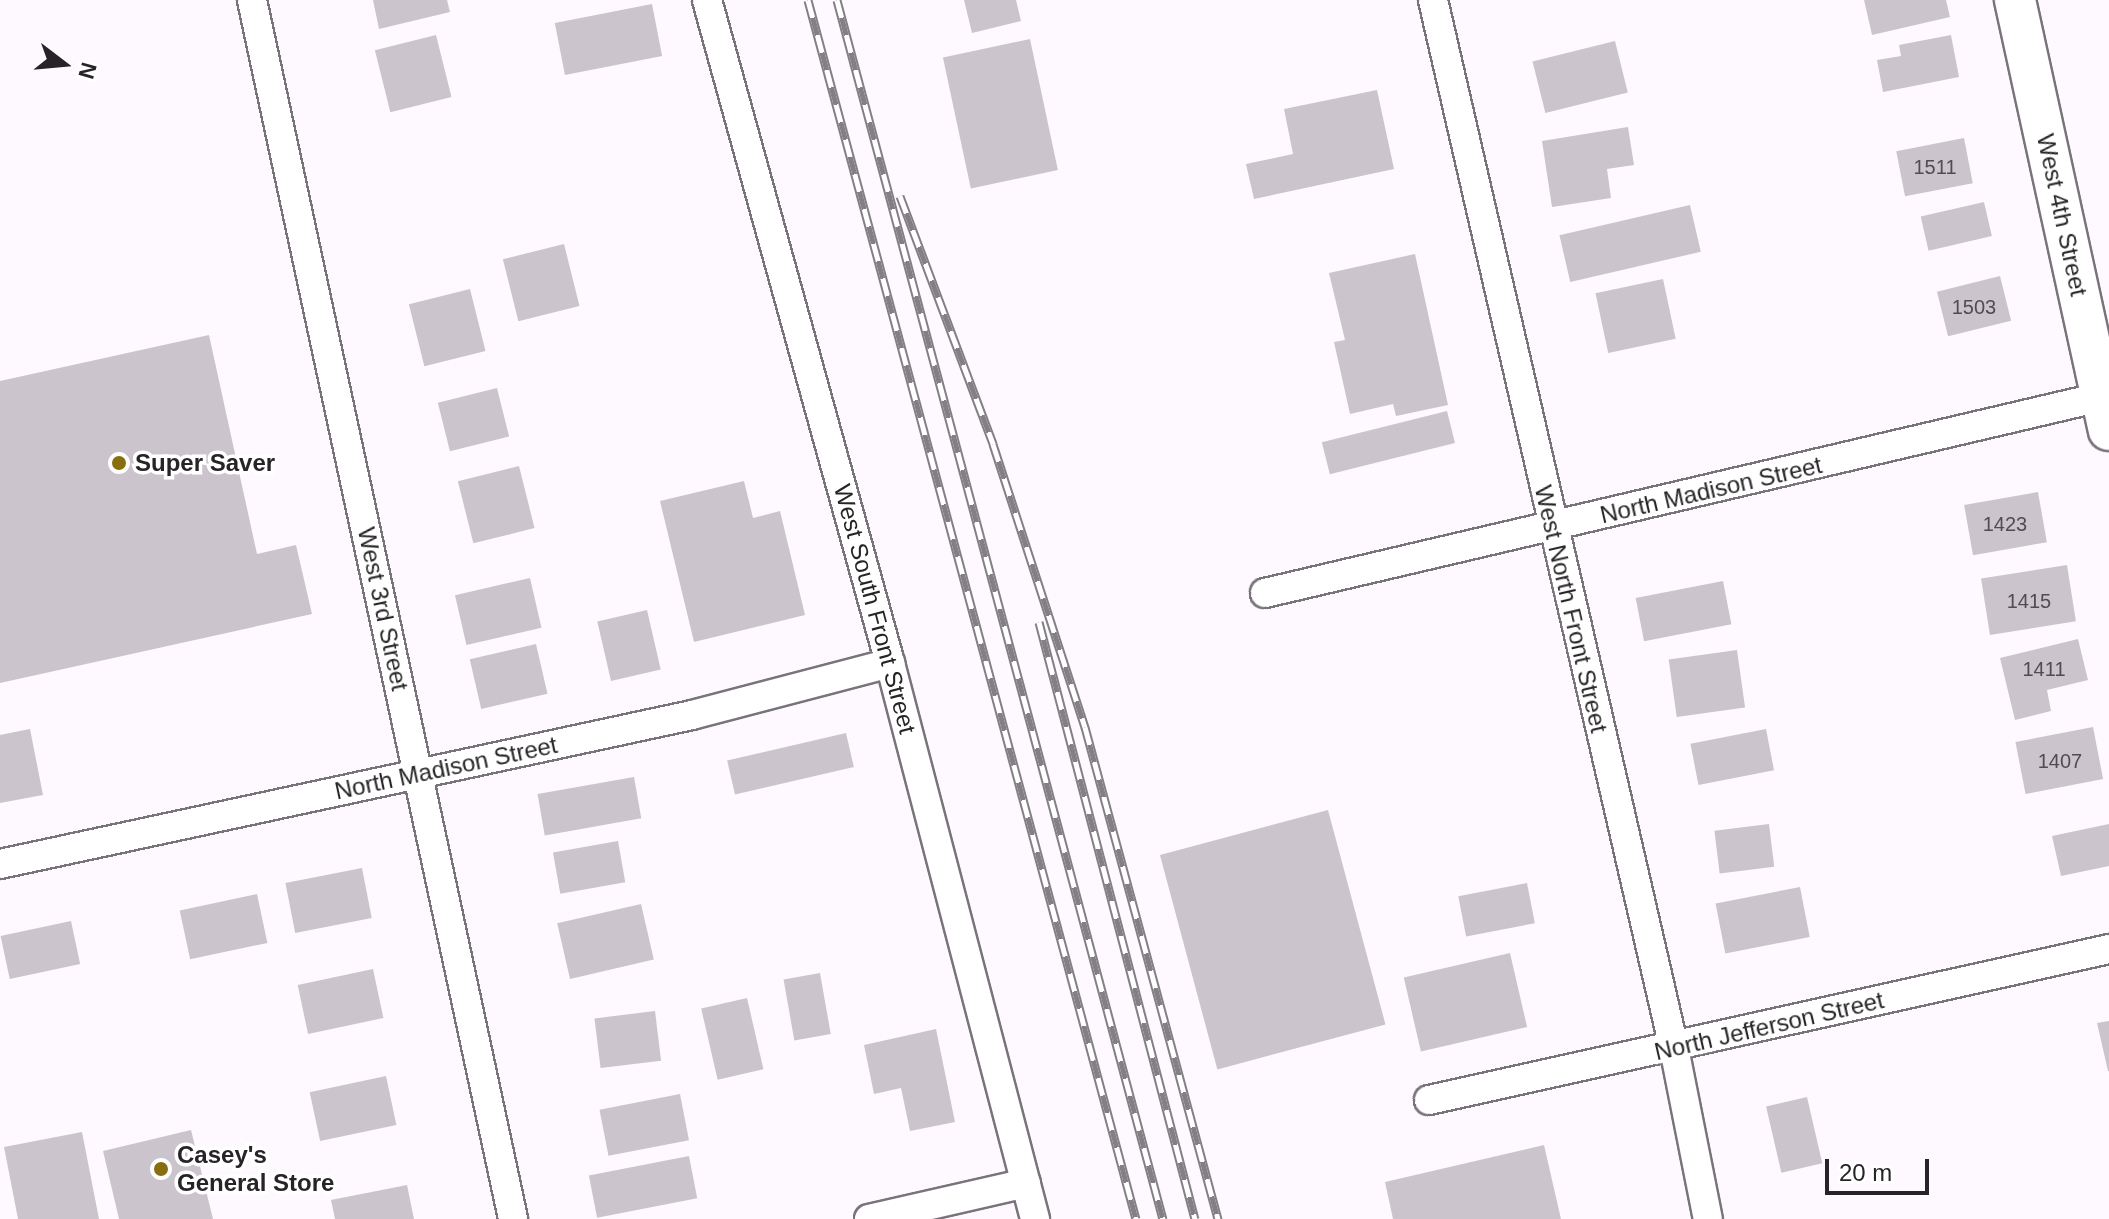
<!DOCTYPE html>
<html>
<head>
<meta charset="utf-8">
<style>
  body { margin:0 }
  #map { position:relative; width:2109px; height:1219px; overflow:hidden; background:#fef8ff; font-family:Helvetica,sans-serif }
  div>[style] { position:absolute }
  .building>* { inset:0; background:#cbc4cc; transform-origin:0 0 }
  .roads { filter:drop-shadow(2px 0 #7a737b) drop-shadow(-2px 0 #7a737b) drop-shadow(0 2px #7a737b) drop-shadow(0 -2px #7a737b) }
  .minor>* { height:28px; margin:-14px; padding:0 14px; transform-origin:14px; border-radius:14px; background:#fff }
  .secondary>* { height:40px; margin:-20px; padding:0 20px; transform-origin:20px; border-radius:20px; background:#fff }
  .rail>* { height:9px; margin-top:-4.5px; transform-origin:0; background:repeating-linear-gradient(90deg,#fff 0 18px,#837f84 0 36px); box-sizing:border-box; border-block:2px solid #837f84 }
  .dots>* { width:22px; height:22px; translate:-50% -50%; box-sizing:border-box; border:4px solid #fff; border-radius:50% }
  span { translate:-50% -50%; white-space:nowrap; text-align:center; line-height:1.15; -webkit-text-stroke:7px #fff; paint-order:stroke }
  .number-label { font-size:20px; color:#504c50 }
  .number-label span { -webkit-text-stroke-width:0 }
  .street-label { font-size:24px; color:#272427 }
  .poi-label { font-size:24px; color:#272427; font-weight:700 }
  .left { translate:0 -50%; text-align:left }
  .north { position:absolute; left:24px; top:24px; width:80px; height:80px; -webkit-text-stroke:6px #fff; paint-order:stroke; rotate:106deg; font-size:22px; font-weight:700; line-height:32px; text-align:center; color:#272427 }
  .north::after { content:''; display:block; margin:auto; width:28px; height:36px; background:#272427; clip-path:polygon(50% 0,100% 100%,50% 72%,0 100%) }
  .scale { position:absolute; left:1825px; top:1159px; width:104px; height:36px; box-sizing:border-box; border:4px solid #272427; border-top:0; padding-left:10px; font-size:24px; line-height:28px; white-space:nowrap; color:#272427; -webkit-text-stroke:6px #fff; paint-order:stroke }
</style>
</head>
<body>
<div id="map">
  <div class="building">
    <i style="clip-path:polygon(373px 0,447px 0,450px 12px,379px 29px)"></i>
    <i style="clip-path:polygon(964px 0,1016px 0,1021px 21px,972px 33px)"></i>
    <i style="clip-path:polygon(1864px 0,1946px 0,1950px 17px,1872px 35px)"></i>
    <i style="left:652px;top:4px;width:53px;height:99px;rotate:79deg"></i>
    <i style="left:436px;top:35px;width:64px;height:63px;rotate:76deg"></i>
    <i style="clip-path:polygon(1951px 35px,1959px 77px,1883px 92px,1877px 60px,1901px 56px,1899px 45px)"></i>
    <i style="left:1030px;top:39px;width:134px;height:89px;rotate:78deg"></i>
    <i style="left:1615px;top:41px;width:53px;height:85px;rotate:76deg"></i>
    <i style="clip-path:polygon(1377px 90px,1394px 169px,1254px 199px,1246px 164px,1293px 154px,1284px 109px)"></i>
    <i style="clip-path:polygon(1628px 127px,1634px 165px,1607px 169px,1611px 198px,1552px 207px,1542px 141px)"></i>
    <i style="left:1964px;top:138px;width:46px;height:69px;rotate:79deg"></i>
    <i style="left:1984px;top:202px;width:35px;height:65px;rotate:77deg"></i>
    <i style="left:1690px;top:205px;width:48px;height:134px;rotate:77deg"></i>
    <i style="left:564px;top:244px;width:64px;height:63px;rotate:76deg"></i>
    <i style="clip-path:polygon(1415px 254px,1448px 405px,1396px 416px,1393px 404px,1350px 414px,1334px 342px,1345px 340px,1329px 273px)"></i>
    <i style="left:2000px;top:276px;width:46px;height:65px;rotate:76deg"></i>
    <i style="left:1663px;top:279px;width:61px;height:69px;rotate:78deg"></i>
    <i style="left:470px;top:289px;width:64px;height:63px;rotate:76deg"></i>
    <i style="clip-path:polygon(209px 335px,257px 554px,296px 545px,312px 614px,0 683px,0 381px)"></i>
    <i style="left:497px;top:388px;width:50px;height:61px;rotate:76deg"></i>
    <i style="left:1447px;top:411px;width:33px;height:129px;rotate:76deg"></i>
    <i style="left:519px;top:466px;width:64px;height:63px;rotate:76deg"></i>
    <i style="clip-path:polygon(744px 481px,753px 518px,780px 511px,805px 615px,694px 642px,660px 501px)"></i>
    <i style="left:2038px;top:492px;width:51px;height:75px;rotate:80deg"></i>
    <i style="left:2067px;top:565px;width:57px;height:87px;rotate:81deg"></i>
    <i style="left:530px;top:578px;width:51px;height:77px;rotate:77deg"></i>
    <i style="left:1723px;top:581px;width:44px;height:89px;rotate:79deg"></i>
    <i style="left:647px;top:610px;width:61px;height:51px;rotate:77deg"></i>
    <i style="clip-path:polygon(2078px 639px,2088px 680px,2047px 690px,2051px 711px,2015px 720px,2000px 658px)"></i>
    <i style="left:536px;top:644px;width:51px;height:68px;rotate:77deg"></i>
    <i style="left:1737px;top:650px;width:58px;height:69px;rotate:82deg"></i>
    <i style="left:2093px;top:727px;width:53px;height:79px;rotate:79deg"></i>
    <i style="clip-path:polygon(30px 729px,43px 795px,0 803px,0 735px)"></i>
    <i style="left:1766px;top:729px;width:42px;height:77px;rotate:79deg"></i>
    <i style="left:846px;top:733px;width:35px;height:122px;rotate:77deg"></i>
    <i style="left:634px;top:777px;width:42px;height:98px;rotate:80deg"></i>
    <i style="left:1328px;top:810px;width:222px;height:174px;rotate:75deg"></i>
    <i style="left:1769px;top:824px;width:43px;height:55px;rotate:83deg"></i>
    <i style="clip-path:polygon(2109px 824px,2109px 866px,2061px 876px,2052px 836px)"></i>
    <i style="left:618px;top:841px;width:42px;height:66px;rotate:80deg"></i>
    <i style="left:362px;top:868px;width:51px;height:78px;rotate:79deg"></i>
    <i style="left:1527px;top:883px;width:41px;height:70px;rotate:79deg"></i>
    <i style="left:1800px;top:887px;width:51px;height:86px;rotate:79deg"></i>
    <i style="left:257px;top:894px;width:50px;height:79px;rotate:78deg"></i>
    <i style="left:641px;top:904px;width:57px;height:86px;rotate:77deg"></i>
    <i style="left:71px;top:921px;width:44px;height:72px;rotate:78deg"></i>
    <i style="left:1510px;top:953px;width:76px;height:109px;rotate:77deg"></i>
    <i style="left:373px;top:969px;width:50px;height:77px;rotate:78deg"></i>
    <i style="left:820px;top:973px;width:62px;height:37px;rotate:80deg"></i>
    <i style="left:747px;top:998px;width:73px;height:47px;rotate:77deg"></i>
    <i style="left:655px;top:1011px;width:50px;height:61px;rotate:83deg"></i>
    <i style="clip-path:polygon(2109px 1021px,2109px 1071px,2108px 1071px,2097px 1023px)"></i>
    <i style="clip-path:polygon(936px 1029px,955px 1122px,910px 1131px,901px 1088px,874px 1094px,864px 1045px)"></i>
    <i style="left:386px;top:1076px;width:50px;height:78px;rotate:78deg"></i>
    <i style="left:680px;top:1094px;width:47px;height:82px;rotate:79deg"></i>
    <i style="left:1807px;top:1097px;width:68px;height:42px;rotate:77deg"></i>
    <i style="clip-path:polygon(191px 1130px,213px 1219px,119px 1219px,103px 1151px)"></i>
    <i style="clip-path:polygon(82px 1132px,99px 1219px,18px 1219px,4px 1147px)"></i>
    <i style="clip-path:polygon(1544px 1145px,1561px 1219px,1393px 1219px,1385px 1182px)"></i>
    <i style="left:689px;top:1156px;width:43px;height:102px;rotate:79deg"></i>
    <i style="clip-path:polygon(407px 1185px,414px 1219px,335px 1219px,331px 1200px)"></i>
  </div>
  <div class="roads">
    <div class="minor">
      <i style="left:252px;top:0;width:1247px;rotate:77.91deg"></i>
      <i style="left:707px;top:0;width:688px;rotate:74.57deg"></i>
      <i style="left:890px;top:663px;width:575px;rotate:75.38deg"></i>
      <i style="left:1433px;top:0;width:1075px;rotate:77.05deg"></i>
      <i style="left:1674px;top:1048px;width:174px;rotate:78.8deg"></i>
      <i style="left:1265px;top:593px;width:867px;rotate:-13.2deg"></i>
      <i style="left:0;top:864px;width:708px;rotate:-12.15deg"></i>
      <i style="left:692px;top:715px;width:205px;rotate:-14.7deg"></i>
      <i style="left:1429px;top:1100px;width:697px;rotate:-12.52deg"></i>
      <i style="left:869px;top:1219px;width:161px;rotate:-12.9deg"></i>
    </div>
    <div class="secondary">
      <i style="left:2015px;top:0;width:440px;rotate:77.7deg"></i>
    </div>
  </div>
  <div class="rail">
    <i style="left:808px;top:0;width:1262px;rotate:74.94deg"></i>
    <i style="left:837px;top:0;width:1262px;rotate:75.03deg"></i>
    <i style="left:900px;top:196px;width:265px;rotate:69.4deg"></i>
    <i style="left:993px;top:444px;width:298px;rotate:72deg"></i>
    <i style="left:1085px;top:727px;width:510px;rotate:74.87deg"></i>
    <i style="left:1039px;top:622px;width:617px;rotate:75.36deg"></i>
  </div>
  <div class="dots">
    <i style="left:119px;top:463px;background:#886e0d"></i>
    <i style="left:161px;top:1169px;background:#886e0d"></i>
  </div>
  <div class="number-label">
    <span style="left:1935px;top:167px">1511</span>
    <span style="left:1974px;top:307px">1503</span>
    <span style="left:2005px;top:524px">1423</span>
    <span style="left:2029px;top:601px">1415</span>
    <span style="left:2044px;top:669px">1411</span>
    <span style="left:2060px;top:761px">1407</span>
  </div>
  <div class="street-label">
    <span style="left:2062px;top:215px;rotate:78deg">West 4th Street</span>
    <span style="left:1711px;top:490px;rotate:-13deg">North Madison Street</span>
    <span style="left:383px;top:609px;rotate:78deg">West 3rd Street</span>
    <span style="left:875px;top:609px;rotate:75deg">West South Front Street</span>
    <span style="left:1571px;top:609px;rotate:77deg">West North Front Street</span>
    <span style="left:446px;top:768px;rotate:-12deg">North Madison Street</span>
    <span style="left:1769px;top:1026px;rotate:-13deg">North Jefferson Street</span>
  </div>
  <div class="poi-label">
    <span class="left" style="left:135px;top:463px">Super Saver</span>
    <span class="left" style="left:177px;top:1169px">Casey's<br>General Store</span>
  </div>
  <div class="north">N</div>
  <div class="scale">20 m</div>
</div>
</body>
</html>
